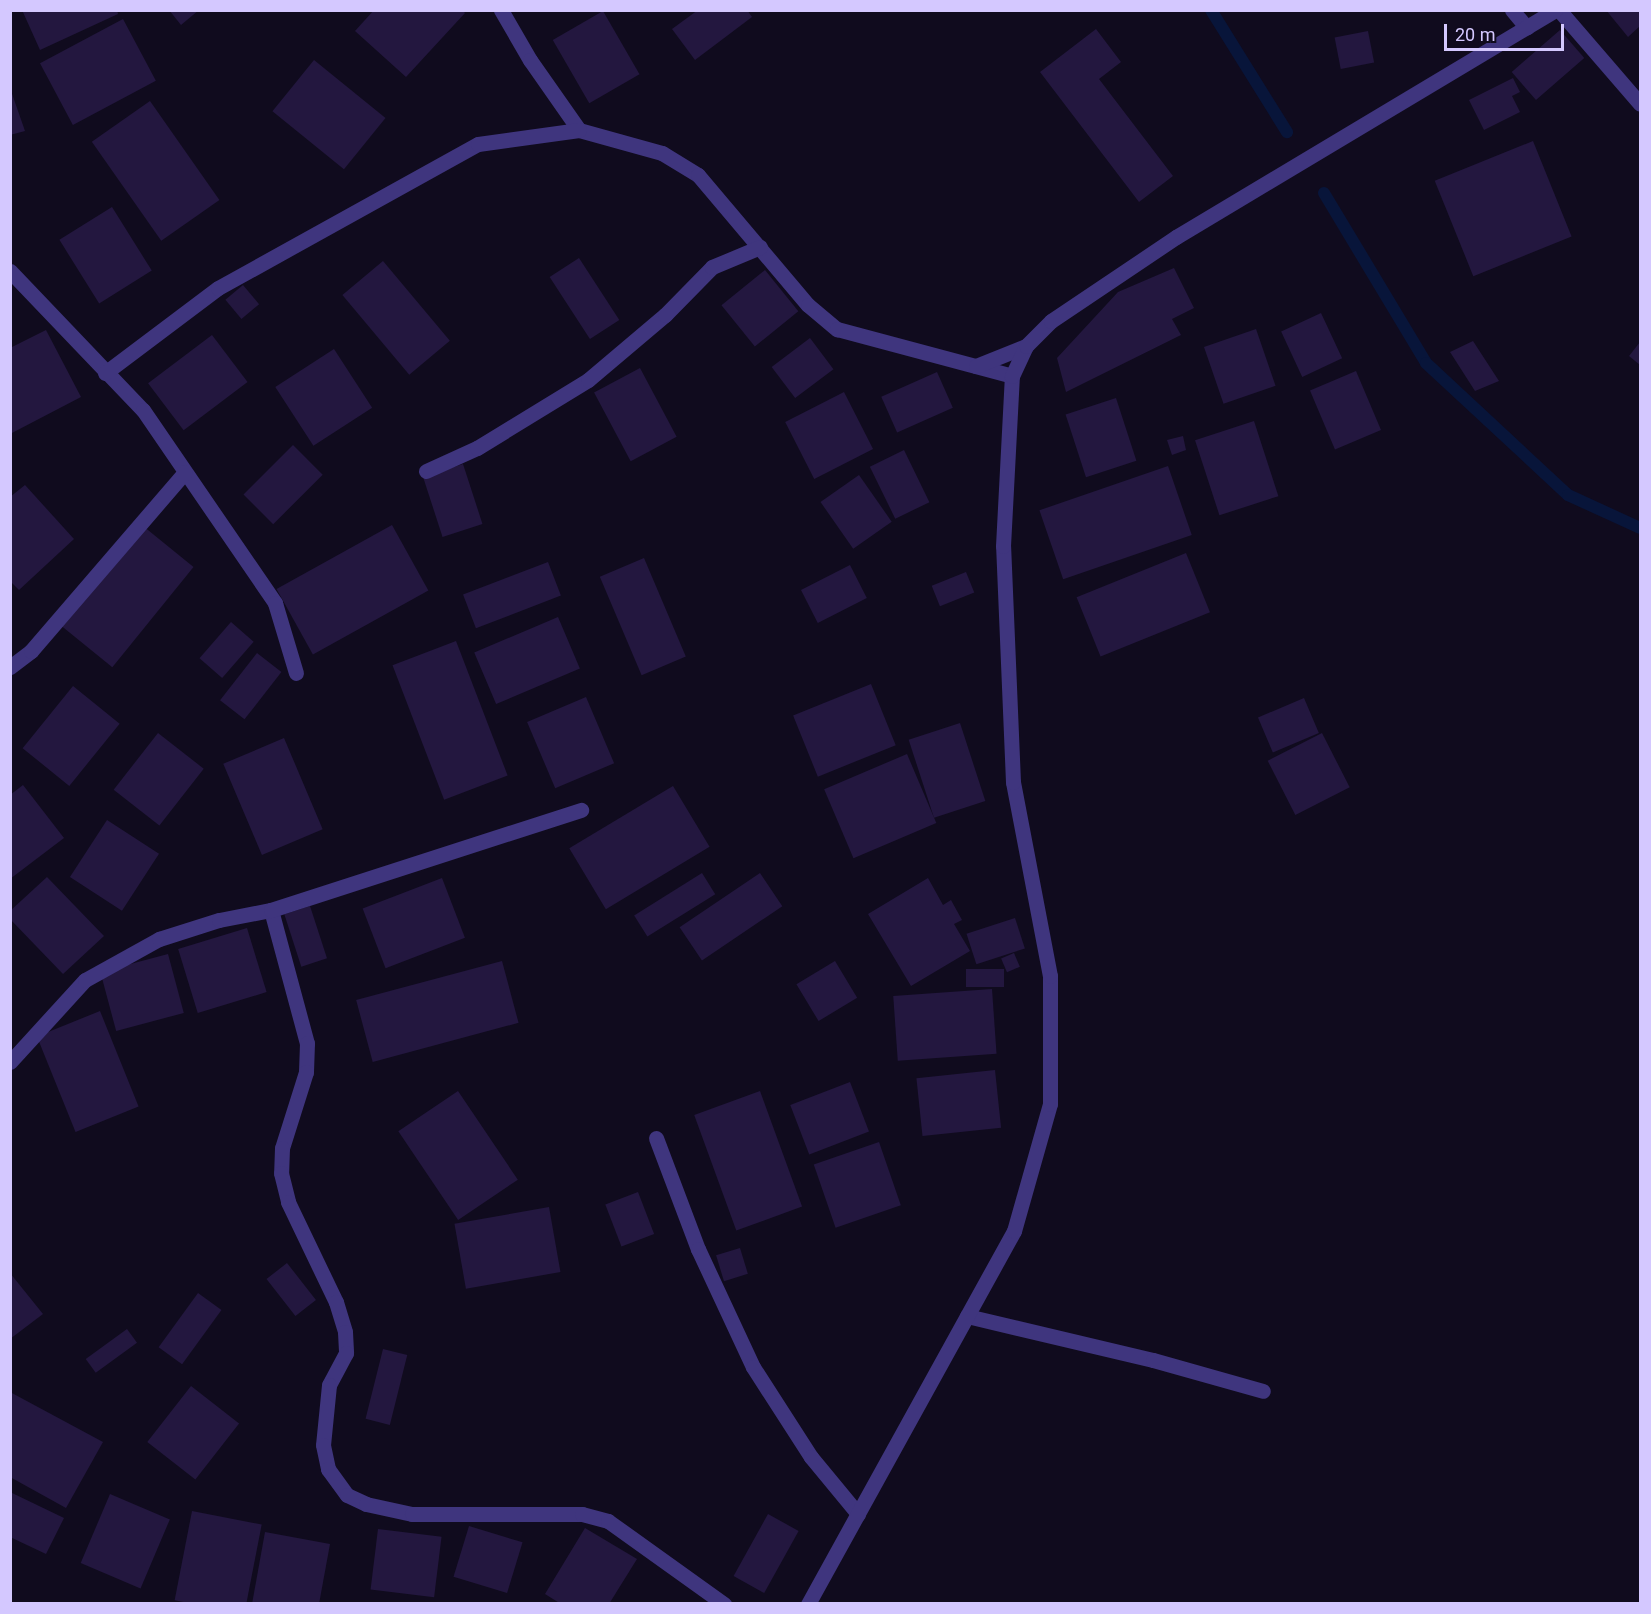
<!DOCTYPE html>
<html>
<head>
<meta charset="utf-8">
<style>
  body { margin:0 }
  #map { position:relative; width:1651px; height:1614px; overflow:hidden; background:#100b1e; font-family:Roboto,sans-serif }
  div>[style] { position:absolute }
  .stream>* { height:12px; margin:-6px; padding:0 6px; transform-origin:6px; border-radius:6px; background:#08153a }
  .building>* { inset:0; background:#23173f; transform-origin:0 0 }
  .minor>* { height:15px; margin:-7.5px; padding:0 7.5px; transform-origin:7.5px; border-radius:7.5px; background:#3f357e }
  span { translate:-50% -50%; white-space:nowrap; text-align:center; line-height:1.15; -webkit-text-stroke:5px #100b1e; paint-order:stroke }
  .frame { position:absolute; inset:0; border:12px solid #d4c8ff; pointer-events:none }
  .scale { position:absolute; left:1444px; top:24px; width:120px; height:27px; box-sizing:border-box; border:3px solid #d4c8ff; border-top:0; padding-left:8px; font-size:18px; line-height:21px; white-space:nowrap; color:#d4c8ff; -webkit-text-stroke:4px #100b1e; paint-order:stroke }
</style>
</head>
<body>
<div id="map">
  <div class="stream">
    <i style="left:1211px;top:10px;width:144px;rotate:58.1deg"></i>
    <i style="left:1324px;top:193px;width:198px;rotate:59deg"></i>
    <i style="left:1426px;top:363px;width:194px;rotate:42.9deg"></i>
    <i style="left:1568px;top:495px;width:79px;rotate:24.6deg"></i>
  </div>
  <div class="building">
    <i style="clip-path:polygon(22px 10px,117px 10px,118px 14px,40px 50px)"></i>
    <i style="clip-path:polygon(169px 10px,199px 10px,181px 25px)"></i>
    <i style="clip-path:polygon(374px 10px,462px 10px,465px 13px,406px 77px,355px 31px)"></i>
    <i style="clip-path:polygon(698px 10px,747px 10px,752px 17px,695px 60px,672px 29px)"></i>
    <i style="clip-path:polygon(1606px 10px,1640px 10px,1640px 26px,1628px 37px)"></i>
    <i style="left:603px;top:11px;width:73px;height:58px;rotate:60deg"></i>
    <i style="left:123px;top:19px;width:70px;height:94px;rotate:62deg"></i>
    <i style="clip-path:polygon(1096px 29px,1121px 62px,1099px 79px,1173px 176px,1139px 202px,1040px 72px)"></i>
    <i style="left:1560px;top:30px;width:37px;height:64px;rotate:49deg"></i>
    <i style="left:1368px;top:31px;width:32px;height:34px;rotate:79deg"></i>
    <i style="left:314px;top:60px;width:92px;height:66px;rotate:39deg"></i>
    <i style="clip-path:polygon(1513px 78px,1520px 92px,1512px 96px,1520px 112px,1484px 130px,1469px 100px)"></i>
    <i style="clip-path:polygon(10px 88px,25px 131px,10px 135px)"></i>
    <i style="left:150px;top:101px;width:121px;height:71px;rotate:55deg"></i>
    <i style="left:1533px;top:141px;width:103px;height:106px;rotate:68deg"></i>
    <i style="left:112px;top:207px;width:75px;height:62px;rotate:58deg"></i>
    <i style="left:579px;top:258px;width:74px;height:35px;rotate:57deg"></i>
    <i style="left:383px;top:261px;width:104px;height:53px;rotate:50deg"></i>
    <i style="clip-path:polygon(1174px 268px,1194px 308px,1172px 319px,1181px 335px,1066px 392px,1057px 358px,1118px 292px)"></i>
    <i style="left:765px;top:270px;width:53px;height:56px;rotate:51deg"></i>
    <i style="left:243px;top:285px;width:25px;height:23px;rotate:50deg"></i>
    <i style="left:1321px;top:313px;width:50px;height:44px;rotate:65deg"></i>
    <i style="left:1256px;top:329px;width:60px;height:55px;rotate:71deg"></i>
    <i style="clip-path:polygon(46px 330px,81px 397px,10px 434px,10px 348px)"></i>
    <i style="left:212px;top:335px;width:59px;height:80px;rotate:53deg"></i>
    <i style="left:810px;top:338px;width:39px;height:48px;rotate:53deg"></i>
    <i style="clip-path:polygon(1473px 341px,1499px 381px,1475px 391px,1450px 352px)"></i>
    <i style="clip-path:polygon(1640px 342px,1640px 365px,1629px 356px)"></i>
    <i style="left:334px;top:349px;width:70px;height:70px;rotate:57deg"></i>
    <i style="left:640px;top:368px;width:78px;height:52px;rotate:62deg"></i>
    <i style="left:1356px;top:371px;width:64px;height:50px;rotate:67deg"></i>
    <i style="left:937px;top:372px;width:39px;height:61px;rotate:66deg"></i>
    <i style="left:844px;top:392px;width:64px;height:66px;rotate:63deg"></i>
    <i style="left:1116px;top:398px;width:66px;height:53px;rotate:72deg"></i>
    <i style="left:1254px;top:421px;width:79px;height:62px;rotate:72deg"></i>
    <i style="clip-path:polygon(1183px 436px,1186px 450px,1172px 455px,1167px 440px)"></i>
    <i style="left:293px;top:445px;width:42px;height:70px;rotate:45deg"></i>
    <i style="left:904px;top:450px;width:58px;height:38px;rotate:64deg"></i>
    <i style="left:463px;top:464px;width:63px;height:42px;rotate:72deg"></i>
    <i style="left:1168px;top:466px;width:73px;height:136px;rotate:71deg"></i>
    <i style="left:859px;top:475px;width:57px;height:47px;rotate:55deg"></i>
    <i style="clip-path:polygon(25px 485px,74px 539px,19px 590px,10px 581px,10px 497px)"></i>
    <i style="left:392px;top:525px;width:75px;height:132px;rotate:61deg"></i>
    <i style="left:143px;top:526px;width:65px;height:129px;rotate:39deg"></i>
    <i style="left:1186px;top:553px;width:64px;height:118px;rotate:68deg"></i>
    <i style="left:644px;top:558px;width:107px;height:48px;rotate:67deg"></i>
    <i style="left:548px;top:562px;width:36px;height:91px;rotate:69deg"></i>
    <i style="left:850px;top:565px;width:37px;height:55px;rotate:63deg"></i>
    <i style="left:966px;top:572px;width:22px;height:37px;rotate:68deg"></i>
    <i style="left:558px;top:617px;width:56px;height:91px;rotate:67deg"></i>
    <i style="left:231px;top:622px;width:30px;height:48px;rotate:41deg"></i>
    <i style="left:456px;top:641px;width:144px;height:68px;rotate:69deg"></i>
    <i style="left:257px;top:653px;width:31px;height:60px;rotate:38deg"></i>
    <i style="left:871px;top:684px;width:66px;height:84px;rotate:68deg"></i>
    <i style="left:73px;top:686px;width:60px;height:80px;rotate:39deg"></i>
    <i style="left:586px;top:697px;width:72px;height:64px;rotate:67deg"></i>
    <i style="left:1304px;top:698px;width:38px;height:50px;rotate:67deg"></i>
    <i style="left:960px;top:723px;width:82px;height:54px;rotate:72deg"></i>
    <i style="left:158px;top:733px;width:58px;height:72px;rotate:38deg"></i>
    <i style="left:1322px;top:733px;width:61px;height:61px;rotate:63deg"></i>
    <i style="left:284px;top:738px;width:99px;height:66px;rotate:67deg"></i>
    <i style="left:907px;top:754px;width:75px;height:90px;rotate:67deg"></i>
    <i style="clip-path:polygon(23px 785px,64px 838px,10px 879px,10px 795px)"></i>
    <i style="left:673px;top:786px;width:71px;height:121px;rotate:59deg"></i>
    <i style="left:107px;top:820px;width:62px;height:68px;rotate:33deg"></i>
    <i style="left:702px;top:873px;width:25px;height:80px;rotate:58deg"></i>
    <i style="left:760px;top:873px;width:40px;height:97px;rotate:56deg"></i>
    <i style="clip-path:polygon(47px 877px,104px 936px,63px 974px,10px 919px,10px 911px)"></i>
    <i style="left:442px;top:878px;width:64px;height:85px;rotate:69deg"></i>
    <i style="clip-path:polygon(928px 878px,943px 905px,951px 900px,962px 920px,954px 924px,970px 951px,911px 986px,868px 914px)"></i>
    <i style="left:310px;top:906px;width:55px;height:27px;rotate:72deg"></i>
    <i style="left:1015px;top:918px;width:32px;height:51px;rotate:72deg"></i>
    <i style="left:247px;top:928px;width:67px;height:72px;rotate:73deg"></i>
    <i style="left:1014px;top:953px;width:15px;height:14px;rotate:67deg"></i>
    <i style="left:168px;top:954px;width:61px;height:70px;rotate:75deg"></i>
    <i style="left:502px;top:961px;width:64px;height:151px;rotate:75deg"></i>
    <i style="left:835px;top:961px;width:43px;height:45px;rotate:59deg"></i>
    <i style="left:1004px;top:969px;width:18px;height:38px;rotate:90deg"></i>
    <i style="left:992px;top:989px;width:65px;height:99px;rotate:86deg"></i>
    <i style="left:100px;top:1011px;width:103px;height:68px;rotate:68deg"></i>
    <i style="left:995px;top:1070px;width:58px;height:79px;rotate:84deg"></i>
    <i style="left:850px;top:1082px;width:53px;height:64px;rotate:69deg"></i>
    <i style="left:458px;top:1091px;width:107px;height:72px;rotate:56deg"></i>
    <i style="left:760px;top:1091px;width:123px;height:70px;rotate:70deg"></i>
    <i style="left:879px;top:1142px;width:67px;height:69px;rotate:71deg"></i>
    <i style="left:638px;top:1192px;width:45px;height:35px;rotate:69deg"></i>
    <i style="left:549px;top:1207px;width:66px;height:96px;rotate:80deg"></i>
    <i style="left:740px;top:1248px;width:27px;height:25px;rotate:73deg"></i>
    <i style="left:287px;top:1263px;width:47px;height:26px;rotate:52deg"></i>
    <i style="clip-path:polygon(10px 1273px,43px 1314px,10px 1339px)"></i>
    <i style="left:198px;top:1293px;width:29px;height:67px;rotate:36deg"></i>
    <i style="left:127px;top:1329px;width:17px;height:51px;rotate:54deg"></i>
    <i style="left:383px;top:1349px;width:25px;height:72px;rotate:14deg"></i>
    <i style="left:191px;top:1386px;width:61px;height:71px;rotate:38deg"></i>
    <i style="clip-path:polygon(10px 1392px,103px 1442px,66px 1508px,10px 1477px)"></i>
    <i style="clip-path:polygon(10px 1492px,64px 1518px,46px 1554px,10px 1537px)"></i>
    <i style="left:110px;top:1494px;width:65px;height:75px;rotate:23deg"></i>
    <i style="left:192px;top:1511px;width:71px;height:91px;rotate:11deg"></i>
    <i style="left:768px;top:1514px;width:35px;height:71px;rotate:29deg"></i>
    <i style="left:469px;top:1526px;width:56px;height:53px;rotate:17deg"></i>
    <i style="clip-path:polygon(585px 1528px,637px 1559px,609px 1604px,561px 1604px,545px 1594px)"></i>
    <i style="left:378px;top:1529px;width:64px;height:61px;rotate:7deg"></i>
    <i style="clip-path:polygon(265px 1532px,330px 1544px,319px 1604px,252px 1604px)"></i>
  </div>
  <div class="minor">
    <i style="left:501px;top:10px;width:58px;rotate:59.9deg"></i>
    <i style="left:530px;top:60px;width:85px;rotate:55deg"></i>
    <i style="left:579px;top:130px;width:86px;rotate:15.5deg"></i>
    <i style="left:662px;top:153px;width:42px;rotate:31.4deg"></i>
    <i style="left:698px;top:175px;width:170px;rotate:49.8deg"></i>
    <i style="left:808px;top:305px;width:38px;rotate:40deg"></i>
    <i style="left:837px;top:329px;width:181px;rotate:15deg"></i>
    <i style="left:1512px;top:10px;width:23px;rotate:50deg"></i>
    <i style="left:1559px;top:10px;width:124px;rotate:49.2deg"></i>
    <i style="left:10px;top:271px;width:192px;rotate:46.3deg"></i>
    <i style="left:143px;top:410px;width:234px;rotate:55.6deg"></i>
    <i style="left:275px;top:603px;width:73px;rotate:73.3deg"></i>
    <i style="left:976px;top:366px;width:54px;rotate:-21.8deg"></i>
    <i style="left:105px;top:373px;width:141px;rotate:-37deg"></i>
    <i style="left:218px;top:288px;width:297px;rotate:-29deg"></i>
    <i style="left:478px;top:144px;width:102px;rotate:-7.9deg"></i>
    <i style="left:426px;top:471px;width:56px;rotate:-24.3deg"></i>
    <i style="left:477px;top:448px;width:130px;rotate:-31.5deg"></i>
    <i style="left:588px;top:380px;width:101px;rotate:-40.2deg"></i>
    <i style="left:665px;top:315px;width:67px;rotate:-45.6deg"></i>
    <i style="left:712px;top:267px;width:52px;rotate:-22.6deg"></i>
    <i style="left:10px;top:667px;width:26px;rotate:-37deg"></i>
    <i style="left:31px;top:651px;width:236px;rotate:-49.3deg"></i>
    <i style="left:271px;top:910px;width:138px;rotate:74.9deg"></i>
    <i style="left:307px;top:1043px;width:29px;rotate:92deg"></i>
    <i style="left:306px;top:1072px;width:80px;rotate:107.5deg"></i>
    <i style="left:282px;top:1148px;width:25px;rotate:92deg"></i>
    <i style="left:281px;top:1173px;width:30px;rotate:76deg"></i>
    <i style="left:288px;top:1202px;width:111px;rotate:64.4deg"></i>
    <i style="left:336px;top:1302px;width:31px;rotate:73deg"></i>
    <i style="left:345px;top:1332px;width:21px;rotate:87deg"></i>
    <i style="left:346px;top:1353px;width:36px;rotate:118deg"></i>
    <i style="left:329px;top:1385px;width:60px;rotate:95.7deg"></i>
    <i style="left:323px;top:1445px;width:25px;rotate:78deg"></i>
    <i style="left:328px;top:1469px;width:32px;rotate:54deg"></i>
    <i style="left:347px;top:1495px;width:21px;rotate:25deg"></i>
    <i style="left:366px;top:1504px;width:47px;rotate:12.3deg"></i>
    <i style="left:412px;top:1514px;width:170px"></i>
    <i style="left:582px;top:1514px;width:27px;rotate:15deg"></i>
    <i style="left:608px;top:1521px;width:143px;rotate:35.6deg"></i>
    <i style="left:10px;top:1062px;width:111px;rotate:-47.6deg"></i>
    <i style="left:85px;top:980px;width:85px;rotate:-29deg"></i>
    <i style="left:159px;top:939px;width:63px;rotate:-17.6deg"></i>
    <i style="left:219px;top:920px;width:53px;rotate:-10.9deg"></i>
    <i style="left:271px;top:910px;width:326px;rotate:-17.9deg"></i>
    <i style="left:656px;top:1138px;width:119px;rotate:69.3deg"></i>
    <i style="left:698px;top:1249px;width:130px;rotate:65deg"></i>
    <i style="left:753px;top:1367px;width:107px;rotate:57.2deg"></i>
    <i style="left:811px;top:1457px;width:74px;rotate:50.5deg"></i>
    <i style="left:967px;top:1316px;width:191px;rotate:13.3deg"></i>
    <i style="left:1153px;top:1360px;width:114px;rotate:15.7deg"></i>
    <i style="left:808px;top:1604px;width:426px;rotate:-61.1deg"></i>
    <i style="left:1014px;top:1231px;width:132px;rotate:-74.2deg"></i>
    <i style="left:1050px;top:1104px;width:128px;rotate:-90deg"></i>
    <i style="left:1050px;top:976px;width:197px;rotate:-100.8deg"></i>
    <i style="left:1013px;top:782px;width:236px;rotate:-92.4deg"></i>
    <i style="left:1003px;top:546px;width:170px;rotate:-87deg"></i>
    <i style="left:1012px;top:376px;width:33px;rotate:-65deg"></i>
    <i style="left:1026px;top:346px;width:35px;rotate:-45deg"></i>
    <i style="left:1051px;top:321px;width:151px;rotate:-33.9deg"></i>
    <i style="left:1176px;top:237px;width:442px;rotate:-30.9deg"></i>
  </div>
  <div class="frame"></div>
  <div class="scale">20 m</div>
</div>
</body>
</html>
